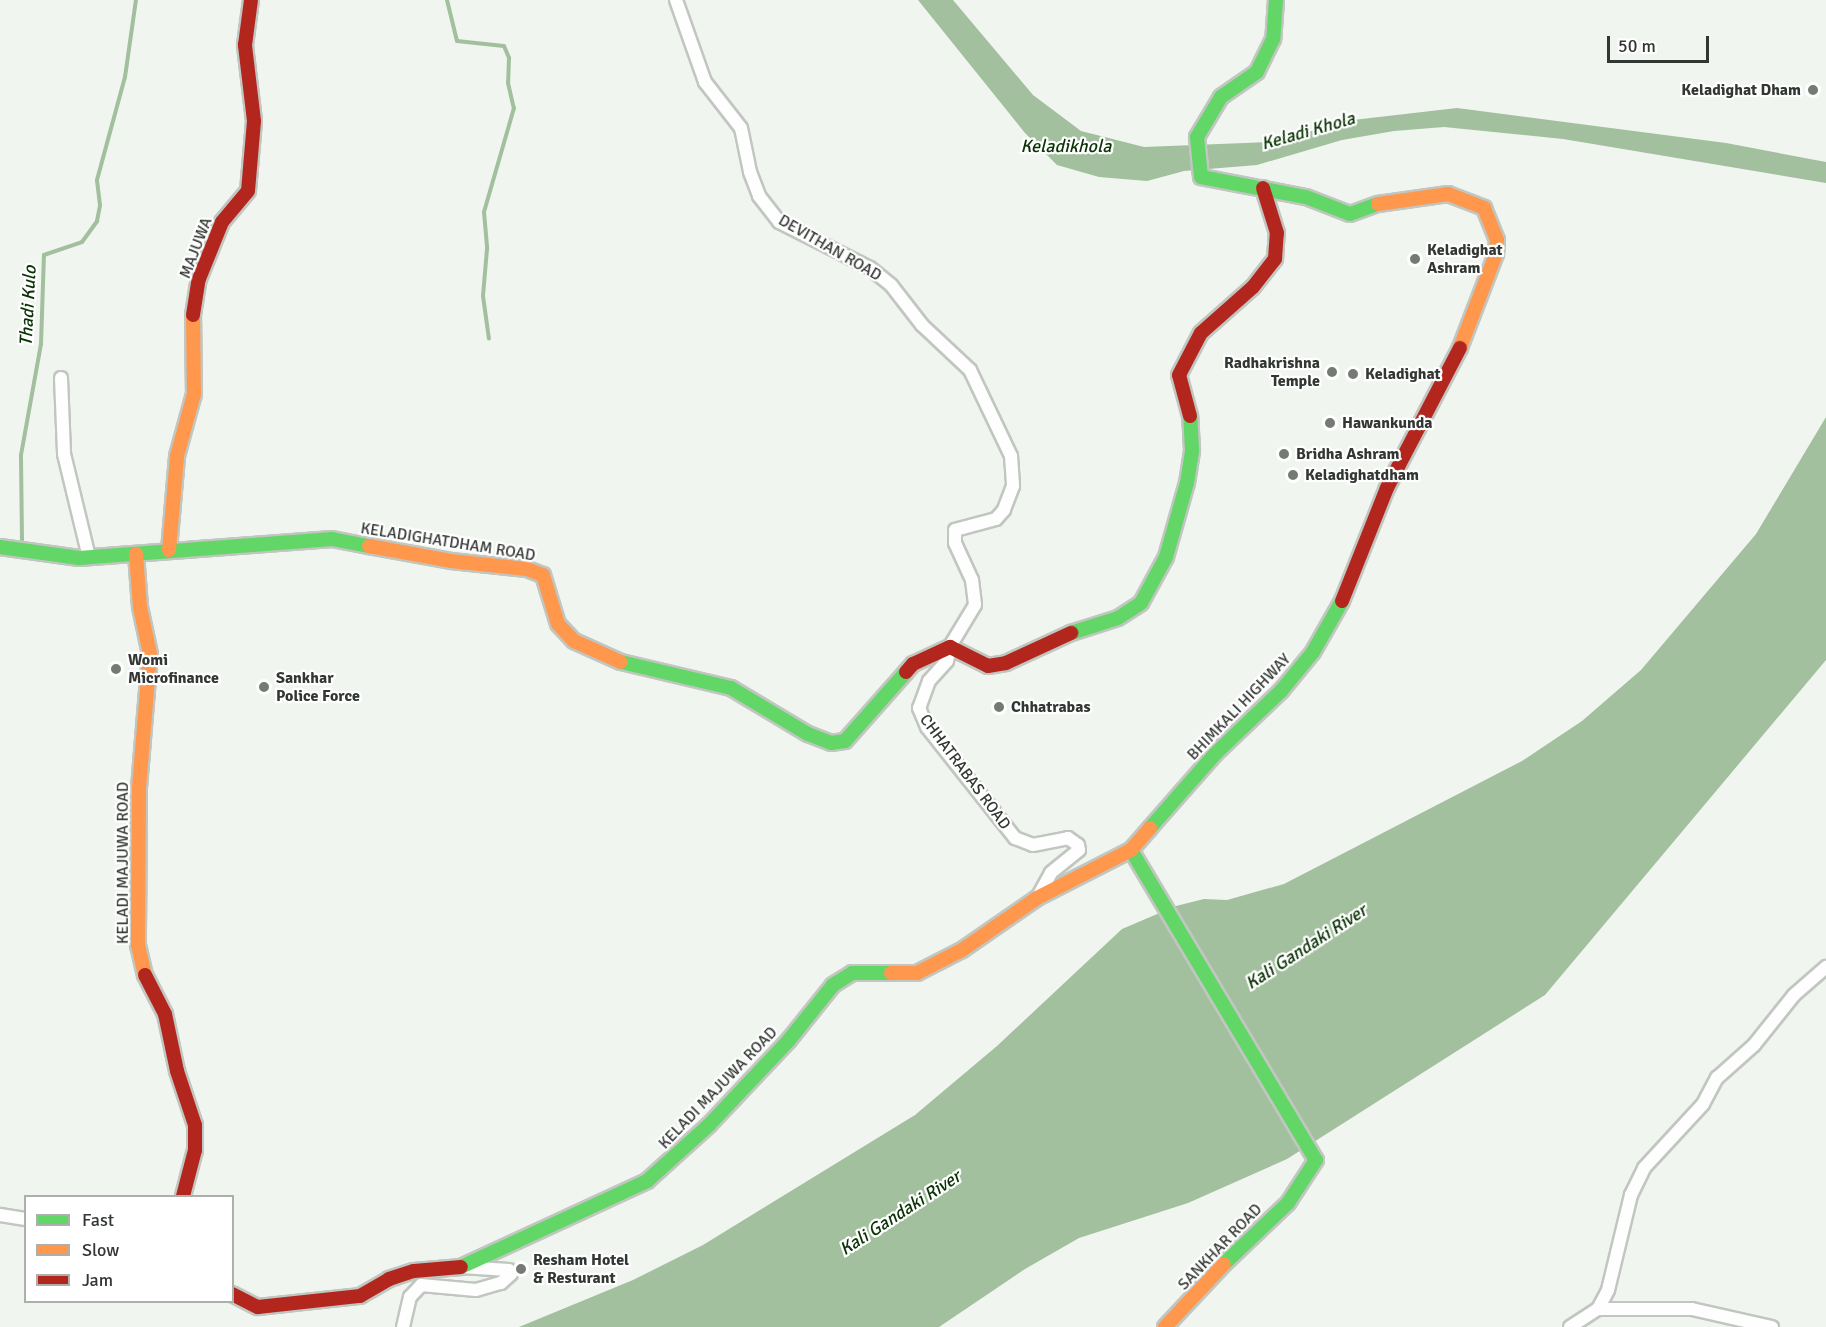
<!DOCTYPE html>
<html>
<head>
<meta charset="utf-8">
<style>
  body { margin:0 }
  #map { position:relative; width:1826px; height:1327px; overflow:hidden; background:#f0f5ef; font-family:Signika,sans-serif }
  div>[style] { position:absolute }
  .water>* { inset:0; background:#a2bf9e }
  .stream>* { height:4px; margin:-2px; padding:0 2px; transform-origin:2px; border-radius:2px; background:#a2bf9e }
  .roads { filter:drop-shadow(2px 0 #c2c6c1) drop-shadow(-2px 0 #c2c6c1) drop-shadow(0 2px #c2c6c1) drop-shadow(0 -2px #c2c6c1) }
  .street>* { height:12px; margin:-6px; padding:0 6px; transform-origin:6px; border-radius:6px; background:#fdfefd }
  .fast>* { height:14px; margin:-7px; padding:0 7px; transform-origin:7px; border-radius:7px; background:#63d668 }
  .slow>* { height:14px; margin:-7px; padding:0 7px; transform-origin:7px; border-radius:7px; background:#ff974d }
  .jam>* { height:14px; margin:-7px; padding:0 7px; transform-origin:7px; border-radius:7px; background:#b3261e }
  .dots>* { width:16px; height:16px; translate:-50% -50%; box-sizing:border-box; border:3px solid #fff; border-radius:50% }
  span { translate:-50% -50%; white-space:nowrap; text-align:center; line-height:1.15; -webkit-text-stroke:4.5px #fff; paint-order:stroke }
  .poi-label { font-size:16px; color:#333733; font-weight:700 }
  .right { translate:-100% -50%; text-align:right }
  .left { translate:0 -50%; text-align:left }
  .street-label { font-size:16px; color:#333733 }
  .water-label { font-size:18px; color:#0a3305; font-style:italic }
  .legend { position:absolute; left:24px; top:1195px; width:210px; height:108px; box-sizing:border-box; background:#fff; border:2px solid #adafad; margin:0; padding:8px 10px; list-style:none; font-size:18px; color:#333733 }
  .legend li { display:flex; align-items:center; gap:12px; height:30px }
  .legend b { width:30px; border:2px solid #adafad }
  .scale { position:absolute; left:1607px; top:36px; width:102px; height:27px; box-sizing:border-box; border:3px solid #333733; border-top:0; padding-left:8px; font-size:18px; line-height:21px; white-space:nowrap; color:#333733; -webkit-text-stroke:4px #fff; paint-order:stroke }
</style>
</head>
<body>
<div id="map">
  <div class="water">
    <i style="clip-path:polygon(918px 0,953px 0,1033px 95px,1081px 131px,1144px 147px,1270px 142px,1353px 120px,1457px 108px,1726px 143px,1826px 162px,1826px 183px,1563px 139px,1444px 127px,1394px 131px,1342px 140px,1257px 165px,1184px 171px,1147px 181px,1099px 177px,1057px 165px,1025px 133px)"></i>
    <i style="clip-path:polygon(1826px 417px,1826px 660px,1545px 995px,1287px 1159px,1188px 1203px,1079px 1238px,1025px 1269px,939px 1327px,519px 1327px,633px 1280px,703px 1245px,915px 1115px,997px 1046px,1122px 929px,1176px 906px,1204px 899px,1227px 900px,1284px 884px,1522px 761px,1582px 721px,1641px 670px,1756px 534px)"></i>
  </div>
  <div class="stream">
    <i style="left:447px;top:0;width:42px;rotate:76.3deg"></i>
    <i style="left:457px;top:41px;width:47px;rotate:6.1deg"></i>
    <i style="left:504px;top:46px;width:13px;rotate:67deg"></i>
    <i style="left:509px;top:58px;width:25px;rotate:92deg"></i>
    <i style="left:508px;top:83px;width:26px;rotate:77deg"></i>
    <i style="left:514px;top:108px;width:108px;rotate:106.1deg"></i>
    <i style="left:484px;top:212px;width:37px;rotate:85deg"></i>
    <i style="left:487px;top:249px;width:47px;rotate:94.9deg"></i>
    <i style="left:483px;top:296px;width:43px;rotate:82.1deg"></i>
    <i style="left:22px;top:540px;width:85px;rotate:-90.7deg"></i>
    <i style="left:21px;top:455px;width:113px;rotate:-79.8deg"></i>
    <i style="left:41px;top:344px;width:89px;rotate:-88.1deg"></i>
    <i style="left:44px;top:255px;width:40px;rotate:-18.9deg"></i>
    <i style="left:82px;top:242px;width:26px;rotate:-54deg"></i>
    <i style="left:97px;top:221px;width:16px;rotate:-79deg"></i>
    <i style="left:100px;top:205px;width:25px;rotate:-97deg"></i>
    <i style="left:97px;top:180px;width:107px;rotate:-74.8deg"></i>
    <i style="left:125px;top:77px;width:78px;rotate:-81.9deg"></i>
  </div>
  <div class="roads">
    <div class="street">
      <i style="left:676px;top:0;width:87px;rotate:70.5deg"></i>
      <i style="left:705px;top:82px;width:58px;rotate:52deg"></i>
      <i style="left:741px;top:128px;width:45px;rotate:78.4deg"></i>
      <i style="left:750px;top:172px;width:26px;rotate:69deg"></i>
      <i style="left:759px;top:196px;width:33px;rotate:52deg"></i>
      <i style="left:779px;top:222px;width:102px;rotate:26.8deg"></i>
      <i style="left:870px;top:268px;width:27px;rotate:39deg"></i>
      <i style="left:891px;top:285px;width:51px;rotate:52.2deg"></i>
      <i style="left:922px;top:325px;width:66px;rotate:43.2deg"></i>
      <i style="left:970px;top:370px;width:95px;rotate:64.5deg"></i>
      <i style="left:1011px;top:456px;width:30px;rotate:86deg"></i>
      <i style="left:1013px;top:486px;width:26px;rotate:111deg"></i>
      <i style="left:1004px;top:510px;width:12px;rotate:132deg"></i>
      <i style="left:996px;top:519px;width:42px;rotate:165deg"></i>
      <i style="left:955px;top:530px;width:13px;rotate:90deg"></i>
      <i style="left:955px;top:543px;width:41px;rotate:65.3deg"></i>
      <i style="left:972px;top:580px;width:25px;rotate:83deg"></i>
      <i style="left:975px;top:605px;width:44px;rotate:121.2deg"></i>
      <i style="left:952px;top:643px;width:19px;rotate:106deg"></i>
      <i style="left:947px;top:661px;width:27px;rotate:132deg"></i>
      <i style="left:929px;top:681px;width:29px;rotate:110deg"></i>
      <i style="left:919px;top:708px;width:21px;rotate:67deg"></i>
      <i style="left:927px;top:727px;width:142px;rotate:51.6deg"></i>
      <i style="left:1015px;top:838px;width:19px;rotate:21deg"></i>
      <i style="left:1033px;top:845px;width:36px;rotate:-11deg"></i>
      <i style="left:1068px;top:838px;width:12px;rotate:35deg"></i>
      <i style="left:1078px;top:845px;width:5px;rotate:79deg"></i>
      <i style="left:1079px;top:850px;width:36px;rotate:141deg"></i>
      <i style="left:1051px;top:873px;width:29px;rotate:119deg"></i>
      <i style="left:61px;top:378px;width:76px;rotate:87.7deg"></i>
      <i style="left:64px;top:454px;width:106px;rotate:76.4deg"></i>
      <i style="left:0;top:1215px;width:26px;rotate:9deg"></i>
      <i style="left:1598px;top:1309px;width:94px"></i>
      <i style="left:1692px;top:1309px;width:82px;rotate:12.7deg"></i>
      <i style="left:403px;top:1327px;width:31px;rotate:-77deg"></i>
      <i style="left:410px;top:1297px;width:16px;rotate:-47deg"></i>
      <i style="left:421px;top:1285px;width:55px;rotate:5.2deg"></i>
      <i style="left:476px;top:1290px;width:26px;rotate:-16deg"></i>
      <i style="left:501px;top:1283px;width:13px;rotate:-42deg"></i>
      <i style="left:511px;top:1274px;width:4px;rotate:-117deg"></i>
      <i style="left:509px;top:1270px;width:48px;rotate:-176.4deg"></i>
      <i style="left:1570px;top:1327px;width:33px;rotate:-33deg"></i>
      <i style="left:1598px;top:1309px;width:21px;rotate:-62deg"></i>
      <i style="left:1608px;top:1290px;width:98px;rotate:-76.4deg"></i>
      <i style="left:1631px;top:1195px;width:30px;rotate:-64deg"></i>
      <i style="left:1644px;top:1168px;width:87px;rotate:-47.3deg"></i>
      <i style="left:1703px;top:1104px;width:30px;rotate:-62deg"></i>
      <i style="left:1717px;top:1078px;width:50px;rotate:-41.7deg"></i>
      <i style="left:1754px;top:1045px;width:64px;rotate:-51.3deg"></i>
      <i style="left:1794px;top:995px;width:43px;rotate:-41.2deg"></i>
    </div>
    <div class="fast">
      <i style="left:1276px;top:0;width:39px;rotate:94deg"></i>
      <i style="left:1273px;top:39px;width:37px;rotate:116deg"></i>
      <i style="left:1257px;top:72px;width:44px;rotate:145.2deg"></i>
      <i style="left:1221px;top:97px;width:47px;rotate:121deg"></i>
      <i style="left:1197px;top:137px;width:40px;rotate:84.3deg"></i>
      <i style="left:1201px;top:177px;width:107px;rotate:10.8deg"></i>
      <i style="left:1306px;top:197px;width:47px;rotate:21.1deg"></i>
      <i style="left:1350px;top:214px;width:30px;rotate:-20deg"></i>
      <i style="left:0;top:547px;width:80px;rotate:7.9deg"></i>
      <i style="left:79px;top:558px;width:254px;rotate:-4.3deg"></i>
      <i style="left:332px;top:539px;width:38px;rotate:11deg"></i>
      <i style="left:1071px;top:633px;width:49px;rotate:-17.7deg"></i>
      <i style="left:1118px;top:618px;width:27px;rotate:-33deg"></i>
      <i style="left:1141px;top:603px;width:52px;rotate:-61.5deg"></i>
      <i style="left:1166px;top:557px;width:77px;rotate:-74.2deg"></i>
      <i style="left:1187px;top:483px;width:33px;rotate:-81deg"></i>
      <i style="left:1192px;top:450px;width:34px;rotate:-93deg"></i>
      <i style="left:621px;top:662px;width:113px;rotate:13.3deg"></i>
      <i style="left:731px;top:688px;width:90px;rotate:30.9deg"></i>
      <i style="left:808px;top:734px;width:25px;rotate:21deg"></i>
      <i style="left:831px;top:743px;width:14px;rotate:-8deg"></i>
      <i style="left:845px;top:741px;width:92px;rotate:-48.5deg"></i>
      <i style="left:1150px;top:828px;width:98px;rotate:-48.7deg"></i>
      <i style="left:1215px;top:754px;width:91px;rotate:-43.7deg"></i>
      <i style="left:1281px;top:691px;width:50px;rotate:-50.6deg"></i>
      <i style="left:1313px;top:652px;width:59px;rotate:-60.4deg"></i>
      <i style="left:1131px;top:850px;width:361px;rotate:59.2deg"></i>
      <i style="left:1316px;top:1160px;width:51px;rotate:123.1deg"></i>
      <i style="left:1288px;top:1203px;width:88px;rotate:136.4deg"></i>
      <i style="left:461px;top:1267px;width:205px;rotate:-24.8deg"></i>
      <i style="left:647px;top:1181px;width:84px;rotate:-42.1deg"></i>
      <i style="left:709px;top:1125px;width:117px;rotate:-46.7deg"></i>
      <i style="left:789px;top:1040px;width:70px;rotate:-51.3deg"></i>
      <i style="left:833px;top:985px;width:22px;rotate:-32deg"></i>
      <i style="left:852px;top:973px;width:39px"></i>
    </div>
    <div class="slow">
      <i style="left:1378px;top:204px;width:71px;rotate:-8.1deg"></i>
      <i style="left:1448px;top:194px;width:39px;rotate:21deg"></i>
      <i style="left:1484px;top:208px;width:35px;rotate:68deg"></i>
      <i style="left:1497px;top:240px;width:14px;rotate:94deg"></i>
      <i style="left:1496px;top:254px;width:101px;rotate:111deg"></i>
      <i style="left:369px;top:546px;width:83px;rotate:10.4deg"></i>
      <i style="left:451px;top:561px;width:76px;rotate:6deg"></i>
      <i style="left:527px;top:569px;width:17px;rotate:21deg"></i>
      <i style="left:543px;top:575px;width:51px;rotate:73deg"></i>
      <i style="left:558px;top:624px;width:23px;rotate:47deg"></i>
      <i style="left:574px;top:641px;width:51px;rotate:24.1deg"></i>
      <i style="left:169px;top:550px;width:94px;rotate:-85.1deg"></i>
      <i style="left:177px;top:456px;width:64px;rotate:-74.7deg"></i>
      <i style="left:194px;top:394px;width:79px;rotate:-90.7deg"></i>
      <i style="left:136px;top:554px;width:53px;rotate:85.7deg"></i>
      <i style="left:140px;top:607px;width:48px;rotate:78deg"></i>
      <i style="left:150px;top:654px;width:134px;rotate:94.7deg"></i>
      <i style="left:139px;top:788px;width:157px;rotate:90.4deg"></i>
      <i style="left:138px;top:945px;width:31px;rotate:77deg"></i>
      <i style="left:891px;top:973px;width:26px"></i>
      <i style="left:917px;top:973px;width:51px;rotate:-27.1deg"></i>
      <i style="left:962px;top:950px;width:91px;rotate:-34.7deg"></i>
      <i style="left:1037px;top:898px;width:106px;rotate:-27.1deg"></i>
      <i style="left:1131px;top:850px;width:29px;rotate:-49deg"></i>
      <i style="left:1165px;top:1327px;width:86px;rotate:-46.9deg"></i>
    </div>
    <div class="jam">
      <i style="left:193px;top:315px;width:36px;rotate:-81deg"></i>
      <i style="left:199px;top:279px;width:61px;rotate:-68deg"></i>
      <i style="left:222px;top:222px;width:40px;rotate:-50deg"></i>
      <i style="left:248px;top:191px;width:70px;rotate:-85.1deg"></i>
      <i style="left:254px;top:121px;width:77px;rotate:-96.8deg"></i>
      <i style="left:245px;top:45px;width:45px;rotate:-82.4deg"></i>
      <i style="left:1190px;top:416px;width:42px;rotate:-105deg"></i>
      <i style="left:1179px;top:375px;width:47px;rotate:-62.4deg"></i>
      <i style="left:1201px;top:333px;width:69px;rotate:-41.5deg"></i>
      <i style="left:1253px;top:287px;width:36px;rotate:-52deg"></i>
      <i style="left:1275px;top:259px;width:26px;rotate:-86deg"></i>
      <i style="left:1277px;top:233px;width:47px;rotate:-107.3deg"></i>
      <i style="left:1342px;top:601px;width:122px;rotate:-68.3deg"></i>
      <i style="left:1387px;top:488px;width:158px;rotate:-62.5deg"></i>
      <i style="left:906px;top:672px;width:11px;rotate:-49deg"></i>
      <i style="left:913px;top:664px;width:41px;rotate:-24.7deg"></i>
      <i style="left:950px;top:647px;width:42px;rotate:26.6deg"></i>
      <i style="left:988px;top:666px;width:18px;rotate:-9deg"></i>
      <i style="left:1006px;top:663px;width:72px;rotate:-24.8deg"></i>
      <i style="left:145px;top:975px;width:44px;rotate:62.9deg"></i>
      <i style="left:165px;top:1014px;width:58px;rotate:78.1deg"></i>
      <i style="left:177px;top:1071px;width:57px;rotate:71.6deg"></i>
      <i style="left:195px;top:1125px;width:25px;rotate:90deg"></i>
      <i style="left:195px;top:1150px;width:48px;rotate:104.6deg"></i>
      <i style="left:232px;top:1294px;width:29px;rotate:27deg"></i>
      <i style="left:258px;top:1307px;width:103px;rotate:-6.2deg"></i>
      <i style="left:360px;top:1296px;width:34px;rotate:-30deg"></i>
      <i style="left:389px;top:1279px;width:26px;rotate:-18deg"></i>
      <i style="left:414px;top:1271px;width:47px;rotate:-4.9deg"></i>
    </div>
  </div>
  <div class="dots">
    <i style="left:1813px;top:90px;background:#757a75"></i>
    <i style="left:1415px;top:259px;background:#757a75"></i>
    <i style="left:1332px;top:372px;background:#757a75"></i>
    <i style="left:1353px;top:374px;background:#757a75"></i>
    <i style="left:1330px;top:423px;background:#757a75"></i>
    <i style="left:1284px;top:454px;background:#757a75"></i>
    <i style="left:1293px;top:475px;background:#757a75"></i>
    <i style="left:116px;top:669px;background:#757a75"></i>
    <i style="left:264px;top:687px;background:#757a75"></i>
    <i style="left:999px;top:707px;background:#757a75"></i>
    <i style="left:521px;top:1269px;background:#757a75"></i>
  </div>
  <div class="poi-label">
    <span class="right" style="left:1801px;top:90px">Keladighat Dham</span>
    <span class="left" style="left:1427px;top:259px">Keladighat<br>Ashram</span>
    <span class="right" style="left:1320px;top:372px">Radhakrishna<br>Temple</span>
    <span class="left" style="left:1365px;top:374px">Keladighat</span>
    <span class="left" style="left:1342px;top:423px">Hawankunda</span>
    <span class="left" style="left:1296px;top:454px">Bridha Ashram</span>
    <span class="left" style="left:1305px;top:475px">Keladighatdham</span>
    <span class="left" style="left:128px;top:669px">Womi<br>Microfinance</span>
    <span class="left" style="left:276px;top:687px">Sankhar<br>Police Force</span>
    <span class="left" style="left:1011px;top:707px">Chhatrabas</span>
    <span class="left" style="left:533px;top:1269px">Resham Hotel<br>&amp; Resturant</span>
  </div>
  <div class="street-label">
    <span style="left:196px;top:248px;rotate:-69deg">MAJUWA</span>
    <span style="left:830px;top:248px;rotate:30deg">DEVITHAN ROAD</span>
    <span style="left:448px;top:542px;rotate:9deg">KELADIGHATDHAM ROAD</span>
    <span style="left:1239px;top:707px;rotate:-46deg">BHIMKALI HIGHWAY</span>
    <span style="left:965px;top:772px;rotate:53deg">CHHATRABAS ROAD</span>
    <span style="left:123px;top:863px;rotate:-90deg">KELADI MAJUWA ROAD</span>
    <span style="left:718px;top:1088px;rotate:-46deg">KELADI MAJUWA ROAD</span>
    <span style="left:1220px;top:1247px;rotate:-46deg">SANKHAR ROAD</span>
  </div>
  <div class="water-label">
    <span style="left:1308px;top:131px;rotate:-16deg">Keladi Khola</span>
    <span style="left:1066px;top:146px">Keladikhola</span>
    <span style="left:28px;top:306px;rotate:-87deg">Thadi Kulo</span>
    <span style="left:1306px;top:947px;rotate:-33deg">Kali Gandaki River</span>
    <span style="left:900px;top:1213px;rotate:-33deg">Kali Gandaki River</span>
  </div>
  <ul class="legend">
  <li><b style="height:8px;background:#63d668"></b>Fast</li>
  <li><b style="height:8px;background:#ff974d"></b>Slow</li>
  <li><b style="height:8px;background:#b3261e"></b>Jam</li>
  </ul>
  <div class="scale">50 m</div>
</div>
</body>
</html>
